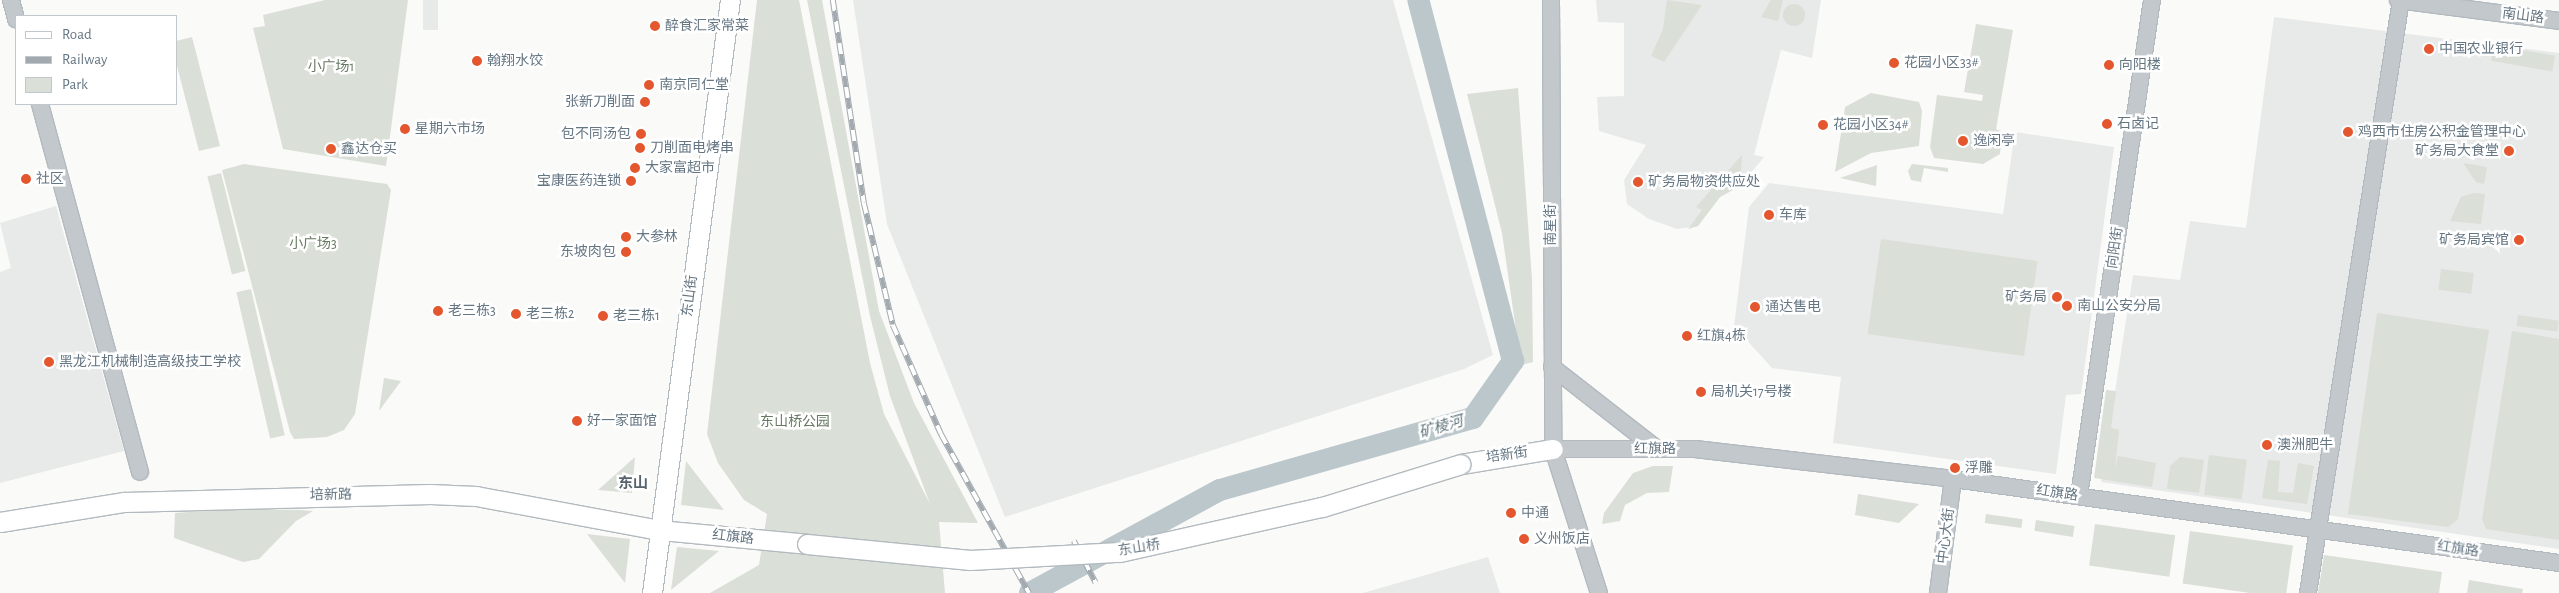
<!DOCTYPE html>
<html>
<head>
<meta charset="utf-8">
<style>
  body { margin:0 }
  #map { position:relative; width:2559px; height:593px; overflow:hidden; background:#fafaf8; font-family:"Alegreya Sans","Noto Sans SC",sans-serif }
  div>[style] { position:absolute }
  .built>* { inset:0; background:#e8e9e9; transform-origin:0 0 }
  .green>* { inset:0; background:#dadfd7; transform-origin:0 0 }
  .round { border-radius:50% }
  .river>* { height:22px; margin:-11px; padding:0 11px; transform-origin:11px; border-radius:11px; background:#bbc7cb }
  .roads { filter:drop-shadow(1px 0 #b3babf) drop-shadow(-1px 0 #b3babf) drop-shadow(0 1px #b3babf) drop-shadow(0 -1px #b3babf) }
  .tertiary>* { height:16px; margin:-8px; padding:0 8px; transform-origin:8px; border-radius:8px; background:#c3c8cc }
  .secondary>* { height:19px; margin:-9.5px; padding:0 9.5px; transform-origin:9.5px; border-radius:9.5px; background:#fff }
  .rail>* { height:5.5px; margin-top:-2.75px; transform-origin:0; background:repeating-linear-gradient(90deg,#fff 0 11px,#a2aab0 0 22px); box-sizing:border-box; border-block:1px solid #a2aab0 }
  .bridges { filter:drop-shadow(1px 0 #b3babf) drop-shadow(-1px 0 #b3babf) drop-shadow(0 1px #b3babf) drop-shadow(0 -1px #b3babf) }
  .secondary-bridge>* { height:19px; margin:-9.5px; padding:0 9.5px; transform-origin:9.5px; border-radius:9.5px; background:#fff }
  .dots>* { width:14px; height:14px; translate:-50% -50%; box-sizing:border-box; border:2px solid #fff; border-radius:50% }
  span { translate:-50% -50%; white-space:nowrap; text-align:center; line-height:1.15; -webkit-text-stroke:5px #fff; paint-order:stroke }
  .street-label { font-size:14px; color:#657683 }
  .poi-label { font-size:14px; color:#657683 }
  .left { translate:0 -50%; text-align:left }
  .right { translate:-100% -50%; text-align:right }
  .park-label { font-size:14px; color:#687a64 }
  .water-label { font-size:15px; color:#60757c; font-style:italic }
  .neighbourhood-label { font-size:15px; color:#57646e; font-weight:700 }
  .legend { position:absolute; left:15px; top:15px; width:162px; height:90px; box-sizing:border-box; background:#fff; border:1px solid #c1c8cd; margin:0; padding:6px 9px; list-style:none; font-size:15px; color:#657683 }
  .legend li { display:flex; align-items:center; gap:10px; height:25px }
  .legend b { width:25px; border:1px solid #c1c8cd }
</style>
</head>
<body>
<div id="map">
  <div class="built">
    <i style="left:423px;top:0;width:15px;height:30px"></i>
    <i style="clip-path:polygon(853px 0,1393px 0,1493px 355px,1464px 369px,1005px 517px,887px 224px)"></i>
    <i style="clip-path:polygon(1596px 0,1821px 0,1812px 58px,1781px 50px,1754px 155px,1764px 157px,1740px 186px,1720px 197px,1698px 226px,1677px 229px,1649px 219px,1627px 204px,1624px 180px,1646px 145px,1599px 131px,1597px 97px,1624px 96px,1624px 23px,1598px 22px)"></i>
    <i style="clip-path:polygon(2274px 17px,2559px 53px,2559px 549px,2101px 482px,2133px 275px,2180px 280px,2190px 221px,2246px 228px)"></i>
    <i style="clip-path:polygon(2015px 132px,2114px 147px,2081px 394px,2066px 395px,2056px 474px,1833px 443px,1841px 377px,1772px 368px,1734px 326px,1749px 207px,1769px 183px,2003px 214px)"></i>
    <i style="clip-path:polygon(56px 206px,124px 451px,0 483px,0 272px,11px 268px,0 223px)"></i>
    <i style="clip-path:polygon(1488px 557px,1500px 593px,1363px 593px)"></i>
  </div>
  <div class="green">
    <i style="clip-path:polygon(325px 0,408px 0,386px 166px,283px 149px,253px 28px,265px 26px,263px 15px)"></i>
    <i style="clip-path:polygon(757px 0,799px 0,870px 363px,884px 414px,930px 504px,890px 396px,870px 316px,807px 0,822px 0,879px 311px,914px 403px,978px 523px,939px 522px,945px 593px,710px 593px,759px 565px,767px 514px,744px 500px,718px 463px,707px 434px)"></i>
    <i style="clip-path:polygon(1667px 0,1702px 5px,1664px 62px,1651px 56px,1663px 29px)"></i>
    <i style="clip-path:polygon(1771px 0,1783px 0,1778px 21px,1761px 17px)"></i>
    <i class="round" style="left:1783px;top:4px;width:22px;height:22px"></i>
    <i style="clip-path:polygon(1976px 24px,2013px 30px,1996px 129px,2002px 132px,2000px 154px,1983px 164px,1934px 158px,1930px 147px,1937px 95px,1982px 101px,1983px 95px,1964px 92px)"></i>
    <i style="clip-path:polygon(192px 37px,220px 146px,199px 151px,176px 62px,176px 41px)"></i>
    <i style="left:2494px;top:45px;width:62px;height:16px;rotate:10deg"></i>
    <i style="clip-path:polygon(1518px 88px,1532px 279px,1533px 362px,1521px 365px,1502px 233px,1467px 94px)"></i>
    <i style="clip-path:polygon(1871px 93px,1919px 102px,1922px 111px,1919px 146px,1871px 153px,1835px 172px,1845px 107px)"></i>
    <i style="clip-path:polygon(1742px 155px,1740px 186px,1720px 197px,1698px 226px,1688px 229px,1702px 210px,1696px 207px)"></i>
    <i style="clip-path:polygon(2463px 163px,2487px 167px,2484px 184px,2476px 182px)"></i>
    <i style="clip-path:polygon(244px 164px,387px 184px,391px 190px,355px 414px,344px 430px,327px 437px,294px 439px,290px 432px,222px 170px)"></i>
    <i style="clip-path:polygon(1912px 164px,1948px 168px,1948px 172px,1924px 168px,1921px 182px,1911px 180px,1908px 171px)"></i>
    <i style="clip-path:polygon(1877px 165px,1876px 186px,1840px 178px)"></i>
    <i style="left:221px;top:173px;width:101px;height:14px;rotate:76deg"></i>
    <i style="clip-path:polygon(2474px 193px,2485px 194px,2481px 224px,2450px 221px,2461px 197px)"></i>
    <i style="left:1881px;top:239px;width:158px;height:96px;rotate:8deg"></i>
    <i style="left:2441px;top:269px;width:33px;height:21px;rotate:7deg"></i>
    <i style="left:251px;top:289px;width:150px;height:15px;rotate:77deg"></i>
    <i style="clip-path:polygon(2377px 313px,2489px 330px,2458px 519px,2448px 527px,2348px 514px)"></i>
    <i style="left:2518px;top:315px;width:41px;height:11px;rotate:8deg"></i>
    <i style="clip-path:polygon(2512px 331px,2559px 339px,2559px 540px,2486px 529px,2482px 519px)"></i>
    <i style="clip-path:polygon(384px 378px,401px 381px,379px 411px)"></i>
    <i style="clip-path:polygon(2106px 390px,2116px 391px,2111px 428px,2119px 430px,2115px 468px,2118px 456px,2156px 463px,2152px 487px,2094px 478px)"></i>
    <i style="left:2209px;top:455px;width:38px;height:40px;rotate:7deg"></i>
    <i style="clip-path:polygon(635px 457px,632px 493px,598px 490px)"></i>
    <i style="clip-path:polygon(2180px 457px,2204px 460px,2199px 493px,2167px 489px,2170px 466px)"></i>
    <i style="clip-path:polygon(2268px 460px,2280px 461px,2278px 492px,2293px 493px,2298px 463px,2314px 466px,2307px 504px,2262px 498px)"></i>
    <i style="clip-path:polygon(686px 461px,724px 510px,681px 505px)"></i>
    <i style="clip-path:polygon(1653px 466px,1673px 466px,1669px 492px,1647px 493px,1625px 505px,1620px 521px,1602px 524px,1604px 513px,1633px 473px)"></i>
    <i style="clip-path:polygon(1858px 494px,1919px 504px,1899px 523px,1855px 515px)"></i>
    <i style="clip-path:polygon(228px 509px,300px 510px,313px 511px,296px 521px,259px 559px,243px 562px,174px 538px,175px 513px)"></i>
    <i style="left:1986px;top:514px;width:37px;height:9px;rotate:8deg"></i>
    <i style="left:2036px;top:520px;width:39px;height:11px;rotate:9deg"></i>
    <i style="left:2095px;top:524px;width:81px;height:42px;rotate:8deg"></i>
    <i style="left:2190px;top:531px;width:104px;height:53px;rotate:8deg"></i>
    <i style="clip-path:polygon(587px 534px,630px 539px,625px 583px)"></i>
    <i style="clip-path:polygon(677px 547px,719px 551px,671px 590px)"></i>
    <i style="clip-path:polygon(2324px 555px,2442px 572px,2439px 593px,2318px 593px)"></i>
    <i style="clip-path:polygon(2469px 580px,2523px 589px,2522px 593px,2467px 593px)"></i>
  </div>
  <div class="river">
    <i style="left:1030px;top:593px;width:216px;rotate:-28.5deg"></i>
    <i style="left:1220px;top:490px;width:263px;rotate:-15.9deg"></i>
    <i style="left:1473px;top:418px;width:70px;rotate:-54.9deg"></i>
    <i style="left:1513px;top:361px;width:373px;rotate:-104.7deg"></i>
  </div>
  <div class="roads">
    <div class="tertiary">
      <i style="left:11px;top:0;width:20px;rotate:75deg"></i>
      <i style="left:1551px;top:0;width:449px;rotate:89.7deg"></i>
      <i style="left:1553px;top:449px;width:151px;rotate:72.3deg"></i>
      <i style="left:2398px;top:0;width:162px;rotate:7.4deg"></i>
      <i style="left:40px;top:104px;width:381px;rotate:74.8deg"></i>
      <i style="left:1552px;top:367px;width:133px;rotate:38deg"></i>
      <i style="left:1553px;top:449px;width:142px"></i>
      <i style="left:1695px;top:449px;width:260px;rotate:6.6deg"></i>
      <i style="left:1953px;top:479px;width:612px;rotate:7.89deg"></i>
      <i style="left:2079px;top:496px;width:501px;rotate:-81.63deg"></i>
      <i style="left:1938px;top:593px;width:115px;rotate:-82.5deg"></i>
      <i style="left:2308px;top:593px;width:600px;rotate:-81.09deg"></i>
    </div>
    <div class="secondary">
      <i style="left:1461px;top:464px;width:93px;rotate:-9.3deg"></i>
      <i style="left:0;top:522px;width:126px;rotate:-9.2deg"></i>
      <i style="left:124px;top:502px;width:306px;rotate:-1.5deg"></i>
      <i style="left:430px;top:494px;width:46px;rotate:2.5deg"></i>
      <i style="left:476px;top:496px;width:187px;rotate:10.5deg"></i>
      <i style="left:660px;top:530px;width:148px;rotate:5.4deg"></i>
      <i style="left:652px;top:593px;width:598px;rotate:-82.51deg"></i>
    </div>
  </div>
  <div class="rail">
    <i style="left:833px;top:0;width:205px;rotate:81.3deg"></i>
    <i style="left:864px;top:203px;width:125px;rotate:76.6deg"></i>
    <i style="left:893px;top:325px;width:119px;rotate:66.2deg"></i>
    <i style="left:941px;top:434px;width:182px;rotate:61deg"></i>
    <i style="left:1074px;top:541px;width:47px;rotate:62.4deg"></i>
  </div>
  <div class="bridges">
    <div class="secondary-bridge">
      <i style="left:807px;top:544px;width:164px;rotate:5.6deg"></i>
      <i style="left:970px;top:560px;width:150px;rotate:-3.1deg"></i>
      <i style="left:1120px;top:552px;width:207px;rotate:-12.6deg"></i>
      <i style="left:1322px;top:507px;width:145px;rotate:-17.2deg"></i>
    </div>
  </div>
  <div class="dots">
    <i style="left:655px;top:26px;background:#e4572e"></i>
    <i style="left:2429px;top:49px;background:#e4572e"></i>
    <i style="left:477px;top:61px;background:#e4572e"></i>
    <i style="left:1894px;top:63px;background:#e4572e"></i>
    <i style="left:2109px;top:65px;background:#e4572e"></i>
    <i style="left:649px;top:85px;background:#e4572e"></i>
    <i style="left:645px;top:102px;background:#e4572e"></i>
    <i style="left:2107px;top:124px;background:#e4572e"></i>
    <i style="left:1823px;top:125px;background:#e4572e"></i>
    <i style="left:405px;top:129px;background:#e4572e"></i>
    <i style="left:2348px;top:132px;background:#e4572e"></i>
    <i style="left:641px;top:134px;background:#e4572e"></i>
    <i style="left:1963px;top:141px;background:#e4572e"></i>
    <i style="left:640px;top:148px;background:#e4572e"></i>
    <i style="left:331px;top:149px;background:#e4572e"></i>
    <i style="left:2509px;top:151px;background:#e4572e"></i>
    <i style="left:635px;top:168px;background:#e4572e"></i>
    <i style="left:26px;top:179px;background:#e4572e"></i>
    <i style="left:631px;top:181px;background:#e4572e"></i>
    <i style="left:1638px;top:182px;background:#e4572e"></i>
    <i style="left:1769px;top:215px;background:#e4572e"></i>
    <i style="left:626px;top:237px;background:#e4572e"></i>
    <i style="left:2519px;top:240px;background:#e4572e"></i>
    <i style="left:626px;top:252px;background:#e4572e"></i>
    <i style="left:2057px;top:297px;background:#e4572e"></i>
    <i style="left:2067px;top:306px;background:#e4572e"></i>
    <i style="left:1755px;top:307px;background:#e4572e"></i>
    <i style="left:438px;top:311px;background:#e4572e"></i>
    <i style="left:516px;top:314px;background:#e4572e"></i>
    <i style="left:603px;top:316px;background:#e4572e"></i>
    <i style="left:1687px;top:336px;background:#e4572e"></i>
    <i style="left:49px;top:362px;background:#e4572e"></i>
    <i style="left:1701px;top:392px;background:#e4572e"></i>
    <i style="left:577px;top:421px;background:#e4572e"></i>
    <i style="left:2267px;top:445px;background:#e4572e"></i>
    <i style="left:1955px;top:468px;background:#e4572e"></i>
    <i style="left:1511px;top:513px;background:#e4572e"></i>
    <i style="left:1524px;top:539px;background:#e4572e"></i>
  </div>
  <div class="street-label">
    <span style="left:2523px;top:16px;rotate:7deg">南山路</span>
    <span style="left:1551px;top:225px;rotate:-90deg">南星街</span>
    <span style="left:2115px;top:248px;rotate:-82deg">向阳街</span>
    <span style="left:690px;top:296px;rotate:-83deg">东山街</span>
    <span style="left:1655px;top:449px">红旗路</span>
    <span style="left:1507px;top:455px;rotate:-8deg">培新街</span>
    <span style="left:2057px;top:493px;rotate:8deg">红旗路</span>
    <span style="left:331px;top:495px;rotate:-1deg">培新路</span>
    <span style="left:1946px;top:536px;rotate:-83deg">中心大街</span>
    <span style="left:733px;top:537px;rotate:6deg">红旗路</span>
    <span style="left:1139px;top:548px;rotate:-9deg">东山桥</span>
    <span style="left:2458px;top:549px;rotate:8deg">红旗路</span>
  </div>
  <div class="poi-label">
    <span class="left" style="left:665px;top:26px">醉食汇家常菜</span>
    <span class="left" style="left:2439px;top:49px">中国农业银行</span>
    <span class="left" style="left:487px;top:61px">翰翔水饺</span>
    <span class="left" style="left:1904px;top:63px">花园小区33#</span>
    <span class="left" style="left:2119px;top:65px">向阳楼</span>
    <span class="left" style="left:659px;top:85px">南京同仁堂</span>
    <span class="right" style="left:635px;top:102px">张新刀削面</span>
    <span class="left" style="left:2117px;top:124px">石卤记</span>
    <span class="left" style="left:1833px;top:125px">花园小区34#</span>
    <span class="left" style="left:415px;top:129px">星期六市场</span>
    <span class="left" style="left:2358px;top:132px">鸡西市住房公积金管理中心</span>
    <span class="right" style="left:631px;top:134px">包不同汤包</span>
    <span class="left" style="left:1973px;top:141px">逸闲亭</span>
    <span class="left" style="left:650px;top:148px">刀削面电烤串</span>
    <span class="left" style="left:341px;top:149px">鑫达仓买</span>
    <span class="right" style="left:2499px;top:151px">矿务局大食堂</span>
    <span class="left" style="left:645px;top:168px">大家富超市</span>
    <span class="left" style="left:36px;top:179px">社区</span>
    <span class="right" style="left:621px;top:181px">宝康医药连锁</span>
    <span class="left" style="left:1648px;top:182px">矿务局物资供应处</span>
    <span class="left" style="left:1779px;top:215px">车库</span>
    <span class="left" style="left:636px;top:237px">大参林</span>
    <span class="right" style="left:2509px;top:240px">矿务局宾馆</span>
    <span class="right" style="left:616px;top:252px">东坡肉包</span>
    <span class="right" style="left:2047px;top:297px">矿务局</span>
    <span class="left" style="left:2077px;top:306px">南山公安分局</span>
    <span class="left" style="left:1765px;top:307px">通达售电</span>
    <span class="left" style="left:448px;top:311px">老三栋3</span>
    <span class="left" style="left:526px;top:314px">老三栋2</span>
    <span class="left" style="left:613px;top:316px">老三栋1</span>
    <span class="left" style="left:1697px;top:336px">红旗4栋</span>
    <span class="left" style="left:59px;top:362px">黑龙江机械制造高级技工学校</span>
    <span class="left" style="left:1711px;top:392px">局机关17号楼</span>
    <span class="left" style="left:587px;top:421px">好一家面馆</span>
    <span class="left" style="left:2277px;top:445px">澳洲肥牛</span>
    <span class="left" style="left:1965px;top:468px">浮雕</span>
    <span class="left" style="left:1521px;top:513px">中通</span>
    <span class="left" style="left:1534px;top:539px">义州饭店</span>
  </div>
  <div class="park-label">
    <span style="left:331px;top:67px">小广场1</span>
    <span style="left:313px;top:244px">小广场3</span>
    <span style="left:795px;top:422px">东山桥公园</span>
  </div>
  <div class="water-label">
    <span style="left:1441px;top:427px;rotate:-16deg">矿棱河</span>
  </div>
  <div class="neighbourhood-label">
    <span style="left:633px;top:484px">东山</span>
  </div>
  <ul class="legend">
  <li><b style="height:6px;background:#fff"></b>Road</li>
  <li><b style="height:6px;background:#a2aab0"></b>Railway</li>
  <li><b style="height:14px;background:#dadfd7"></b>Park</li>
  </ul>
</div>
</body>
</html>
